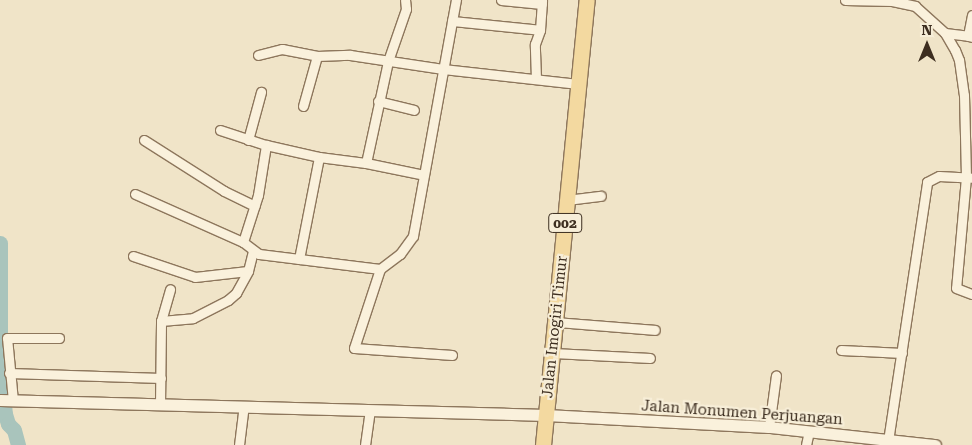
<!DOCTYPE html>
<html>
<head>
<meta charset="utf-8">
<style>
  body { margin:0 }
  #map { position:relative; width:972px; height:445px; overflow:hidden; background:#f0e4c8; font-family:"Roboto Serif",serif }
  div>[style] { position:absolute }
  .river>* { height:15px; margin:-7.5px; padding:0 7.5px; transform-origin:7.5px; border-radius:7.5px; background:#a9c4bc }
  .roads { filter:drop-shadow(1px 0 #8d765c) drop-shadow(-1px 0 #8d765c) drop-shadow(0 1px #8d765c) drop-shadow(0 -1px #8d765c) }
  .minor>* { height:9px; margin:-4.5px; padding:0 4.5px; transform-origin:4.5px; border-radius:4.5px; background:#faf1dc }
  .tertiary>* { height:11px; margin:-5.5px; padding:0 5.5px; transform-origin:5.5px; border-radius:5.5px; background:#faf1dc }
  .primary>* { height:15px; margin:-7.5px; padding:0 7.5px; transform-origin:7.5px; border-radius:7.5px; background:#f3d9a0 }
  span { translate:-50% -50%; white-space:nowrap; text-align:center; line-height:1.15; -webkit-text-stroke:4.5px #f7eed8; paint-order:stroke }
  .shield-label span { padding:1px 4px; background:#f7eed8; border:1px solid; border-radius:4px; -webkit-text-stroke-width:0 }
  .shield-label { font-size:14px; color:#3d2e20; font-weight:700 }
  .street-label { font-size:15px; color:#3d2e20 }
  .north { position:absolute; left:902px; top:20px; width:50px; height:50px; -webkit-text-stroke:4px #f7eed8; paint-order:stroke; rotate:0deg; font-size:14px; font-weight:700; line-height:20px; text-align:center; color:#3d2e20 }
  .north::after { content:''; display:block; margin:auto; width:18px; height:22px; background:#3d2e20; clip-path:polygon(50% 0,100% 100%,50% 72%,0 100%) }
</style>
</head>
<body>
<div id="map">
  <div class="river">
    <i style="left:0;top:243px;width:121px;rotate:90deg"></i>
    <i style="left:0;top:364px;width:50px;rotate:84.3deg"></i>
    <i style="left:5px;top:414px;width:10px;rotate:73deg"></i>
    <i style="left:8px;top:424px;width:8px;rotate:45deg"></i>
    <i style="left:14px;top:430px;width:16px;rotate:75deg"></i>
  </div>
  <div class="roads">
    <div class="minor">
      <i style="left:501px;top:0;width:41px;rotate:5.6deg"></i>
      <i style="left:845px;top:0;width:47px;rotate:1.2deg"></i>
      <i style="left:892px;top:1px;width:24px;rotate:12deg"></i>
      <i style="left:915px;top:6px;width:40px;rotate:42deg"></i>
      <i style="left:945px;top:33px;width:20px;rotate:60deg"></i>
      <i style="left:955px;top:50px;width:11px;rotate:68deg"></i>
      <i style="left:959px;top:60px;width:35px;rotate:82deg"></i>
      <i style="left:964px;top:95px;width:82px;rotate:88.6deg"></i>
      <i style="left:966px;top:177px;width:111px;rotate:95.1deg"></i>
      <i style="left:956px;top:288px;width:17px;rotate:21deg"></i>
      <i style="left:972px;top:15px;width:21px;rotate:101deg"></i>
      <i style="left:968px;top:36px;width:4px;rotate:14deg"></i>
      <i style="left:452px;top:21px;width:88px;rotate:5.8deg"></i>
      <i style="left:945px;top:33px;width:23px;rotate:7deg"></i>
      <i style="left:258px;top:55px;width:25px;rotate:-14deg"></i>
      <i style="left:282px;top:49px;width:36px;rotate:11deg"></i>
      <i style="left:317px;top:56px;width:33px;rotate:-2deg"></i>
      <i style="left:350px;top:55px;width:94px;rotate:8.6deg"></i>
      <i style="left:443px;top:69px;width:136px;rotate:6.3deg"></i>
      <i style="left:536px;top:79px;width:35px;rotate:-92deg"></i>
      <i style="left:535px;top:44px;width:15px;rotate:-70deg"></i>
      <i style="left:540px;top:30px;width:30px;rotate:-86deg"></i>
      <i style="left:378px;top:101px;width:37px;rotate:14deg"></i>
      <i style="left:303px;top:106px;width:52px;rotate:-74.4deg"></i>
      <i style="left:220px;top:130px;width:48px;rotate:18.1deg"></i>
      <i style="left:266px;top:145px;width:54px;rotate:12.8deg"></i>
      <i style="left:319px;top:157px;width:47px;rotate:7.3deg"></i>
      <i style="left:366px;top:163px;width:104px;rotate:-77.8deg"></i>
      <i style="left:388px;top:61px;width:55px;rotate:-70.9deg"></i>
      <i style="left:406px;top:9px;width:9px;rotate:-96deg"></i>
      <i style="left:144px;top:140px;width:95px;rotate:32.5deg"></i>
      <i style="left:224px;top:191px;width:34px;rotate:26deg"></i>
      <i style="left:248px;top:140px;width:50px;rotate:-74.8deg"></i>
      <i style="left:366px;top:163px;width:59px;rotate:11.7deg"></i>
      <i style="left:135px;top:194px;width:118px;rotate:24deg"></i>
      <i style="left:243px;top:242px;width:49px;rotate:-72.3deg"></i>
      <i style="left:258px;top:195px;width:51px;rotate:-80.9deg"></i>
      <i style="left:567px;top:200px;width:34px;rotate:-7deg"></i>
      <i style="left:243px;top:242px;width:20px;rotate:37deg"></i>
      <i style="left:259px;top:254px;width:122px;rotate:7.1deg"></i>
      <i style="left:133px;top:256px;width:65px;rotate:18.7deg"></i>
      <i style="left:195px;top:277px;width:53px;rotate:-6.5deg"></i>
      <i style="left:299px;top:259px;width:104px;rotate:-78.9deg"></i>
      <i style="left:161px;top:321px;width:33px;rotate:-74deg"></i>
      <i style="left:556px;top:322px;width:99px;rotate:4.6deg"></i>
      <i style="left:841px;top:350px;width:61px;rotate:2.8deg"></i>
      <i style="left:553px;top:353px;width:97px;rotate:3deg"></i>
      <i style="left:452px;top:355px;width:98px;rotate:-175.9deg"></i>
      <i style="left:354px;top:348px;width:83px;rotate:-71.8deg"></i>
      <i style="left:380px;top:269px;width:25px;rotate:-37deg"></i>
      <i style="left:400px;top:254px;width:22px;rotate:-54deg"></i>
      <i style="left:413px;top:236px;width:240px;rotate:-79.7deg"></i>
      <i style="left:9px;top:373px;width:152px;rotate:1.9deg"></i>
      <i style="left:13px;top:401px;width:63px;rotate:-95.4deg"></i>
      <i style="left:7px;top:338px;width:52px"></i>
      <i style="left:160px;top:405px;width:84px;rotate:-89.3deg"></i>
      <i style="left:161px;top:321px;width:32px;rotate:-5deg"></i>
      <i style="left:193px;top:318px;width:39px;rotate:-27deg"></i>
      <i style="left:228px;top:300px;width:11px;rotate:-41deg"></i>
      <i style="left:236px;top:293px;width:25px;rotate:-61deg"></i>
      <i style="left:248px;top:271px;width:21px;rotate:-76deg"></i>
      <i style="left:769px;top:427px;width:52px;rotate:-82.3deg"></i>
      <i style="left:888px;top:441px;width:262px;rotate:-81.4deg"></i>
      <i style="left:927px;top:182px;width:13px;rotate:-27deg"></i>
      <i style="left:939px;top:176px;width:33px;rotate:3deg"></i>
      <i style="left:239px;top:445px;width:38px;rotate:-83deg"></i>
      <i style="left:365px;top:445px;width:35px;rotate:-82deg"></i>
      <i style="left:806px;top:445px;width:14px;rotate:-78deg"></i>
    </div>
    <div class="tertiary">
      <i style="left:0;top:400px;width:546px;rotate:1.57deg"></i>
      <i style="left:546px;top:415px;width:223px;rotate:3.1deg"></i>
      <i style="left:769px;top:427px;width:167px;rotate:6.2deg"></i>
    </div>
    <div class="primary">
      <i style="left:543px;top:445px;width:447px;rotate:-84.4deg"></i>
    </div>
  </div>
  <div class="shield-label">
    <span style="left:565px;top:223px">002</span>
  </div>
  <div class="street-label">
    <span style="left:555px;top:327px;rotate:-84deg">Jalan Imogiri Timur</span>
    <span style="left:742px;top:413px;rotate:4deg">Jalan Monumen Perjuangan</span>
  </div>
  <div class="north">N</div>
</div>
</body>
</html>
